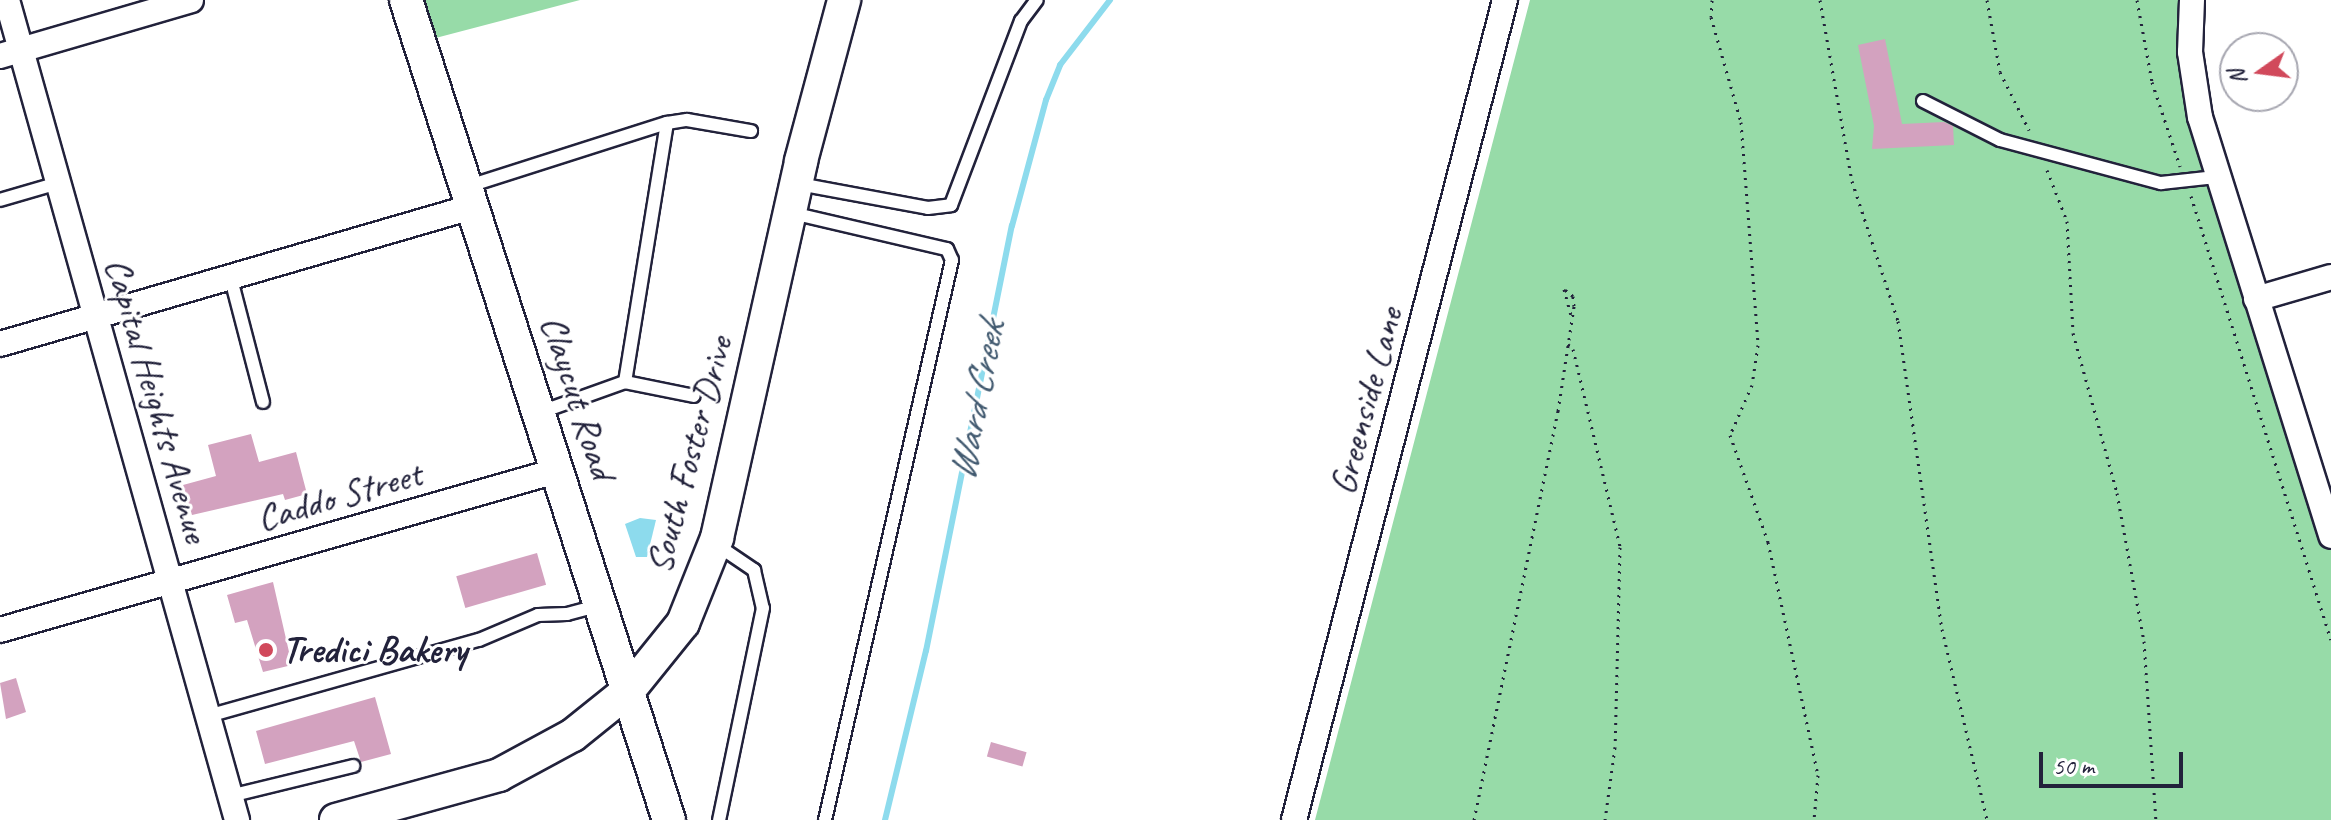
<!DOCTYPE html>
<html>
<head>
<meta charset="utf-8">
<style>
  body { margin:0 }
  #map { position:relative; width:2331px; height:820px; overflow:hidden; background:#fff; font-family:Caveat,sans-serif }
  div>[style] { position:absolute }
  .green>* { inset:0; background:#97dba8 }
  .water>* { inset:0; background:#8ddbed }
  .stream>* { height:6px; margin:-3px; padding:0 3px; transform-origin:3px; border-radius:3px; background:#8ddbed }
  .building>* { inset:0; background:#d3a2bf; transform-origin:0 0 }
  .path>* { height:3px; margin-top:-1.5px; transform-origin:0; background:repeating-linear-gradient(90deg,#22223b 0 2px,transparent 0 8px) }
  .roads { filter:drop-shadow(2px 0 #22223b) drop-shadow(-2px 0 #22223b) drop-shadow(0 2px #22223b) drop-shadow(0 -2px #22223b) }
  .lane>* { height:12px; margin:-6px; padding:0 6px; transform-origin:6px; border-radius:6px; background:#fff }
  .street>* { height:24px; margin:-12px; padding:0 12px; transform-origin:12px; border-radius:12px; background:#fff }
  .secondary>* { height:32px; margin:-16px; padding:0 16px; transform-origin:16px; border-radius:16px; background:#fff }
  .dots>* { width:22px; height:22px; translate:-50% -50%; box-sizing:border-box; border:4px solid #fff; border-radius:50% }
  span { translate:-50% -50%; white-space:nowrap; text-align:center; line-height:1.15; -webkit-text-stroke:6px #fff; paint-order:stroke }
  .street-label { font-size:38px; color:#22223b }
  .poi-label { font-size:38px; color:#22223b; font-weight:700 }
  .left { translate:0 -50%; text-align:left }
  .water-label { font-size:40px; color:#425a70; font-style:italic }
  .north { position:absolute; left:2219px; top:32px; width:80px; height:80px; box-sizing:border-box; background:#fff; border:2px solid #a7a7b1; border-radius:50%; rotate:256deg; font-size:22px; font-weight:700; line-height:32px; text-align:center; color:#22223b }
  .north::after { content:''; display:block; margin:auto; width:28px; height:36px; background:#d1495b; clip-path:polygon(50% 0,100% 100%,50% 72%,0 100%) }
  .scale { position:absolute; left:2039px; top:752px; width:144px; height:36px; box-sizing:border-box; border:4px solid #22223b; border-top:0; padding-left:10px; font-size:24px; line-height:28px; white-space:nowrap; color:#22223b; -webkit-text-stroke:6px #fff; paint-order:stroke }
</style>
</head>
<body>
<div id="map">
  <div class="green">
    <i style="clip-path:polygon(415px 0,580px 0,428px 40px)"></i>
    <i style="clip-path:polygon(1530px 0,2192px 0,2190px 52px,2331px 530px,2331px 820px,1315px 820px)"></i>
  </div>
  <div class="water">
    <i style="clip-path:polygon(640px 518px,656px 520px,647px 557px,636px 557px,625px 524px)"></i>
  </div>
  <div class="stream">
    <i style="left:885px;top:820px;width:174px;rotate:-76.4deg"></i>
    <i style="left:926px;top:651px;width:434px;rotate:-78.6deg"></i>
    <i style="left:1012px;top:226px;width:131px;rotate:-74.9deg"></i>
    <i style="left:1046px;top:100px;width:38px;rotate:-68deg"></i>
    <i style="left:1060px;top:65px;width:82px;rotate:-52.4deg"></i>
  </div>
  <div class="building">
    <i style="clip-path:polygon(1885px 39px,1902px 124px,1944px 122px,1953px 126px,1954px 145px,1872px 149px,1874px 126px,1858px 45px)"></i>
    <i style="clip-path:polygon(251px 434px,259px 462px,296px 452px,307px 494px,285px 500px,283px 494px,192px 515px,183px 485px,216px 476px,208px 445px)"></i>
    <i style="left:537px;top:553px;width:33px;height:84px;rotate:74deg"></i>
    <i style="clip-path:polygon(273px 582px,292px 665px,263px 672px,247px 620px,235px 623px,227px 595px)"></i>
    <i style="clip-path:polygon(16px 678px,26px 712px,6px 719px,0 683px)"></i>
    <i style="clip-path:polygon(375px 697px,391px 754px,361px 762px,354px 741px,265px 764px,256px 731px)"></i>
    <i style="left:991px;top:742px;width:37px;height:15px;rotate:16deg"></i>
  </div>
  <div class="path">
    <i style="left:1712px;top:0;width:17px;rotate:93deg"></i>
    <i style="left:1711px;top:17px;width:109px;rotate:74.1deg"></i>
    <i style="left:1741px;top:122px;width:224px;rotate:85.6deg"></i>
    <i style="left:1758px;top:345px;width:40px;rotate:98.5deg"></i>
    <i style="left:1752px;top:385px;width:55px;rotate:113.7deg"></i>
    <i style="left:1730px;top:435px;width:114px;rotate:70.4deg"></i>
    <i style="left:1768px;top:542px;width:238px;rotate:77.9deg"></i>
    <i style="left:1818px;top:775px;width:45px;rotate:95.1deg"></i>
    <i style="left:1820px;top:0;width:184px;rotate:80deg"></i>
    <i style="left:1852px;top:181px;width:147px;rotate:71.8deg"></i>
    <i style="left:1898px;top:321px;width:311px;rotate:81.9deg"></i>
    <i style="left:1942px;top:629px;width:196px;rotate:76.7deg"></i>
    <i style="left:1987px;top:0;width:73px;rotate:79.8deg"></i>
    <i style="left:2000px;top:72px;width:65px;rotate:63.4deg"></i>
    <i style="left:2137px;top:0;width:83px;rotate:79.6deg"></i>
    <i style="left:2152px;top:82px;width:89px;rotate:71.6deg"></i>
    <i style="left:2047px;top:170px;width:55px;rotate:68.6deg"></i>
    <i style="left:2067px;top:221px;width:112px;rotate:86.9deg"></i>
    <i style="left:2073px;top:333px;width:166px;rotate:74.6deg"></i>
    <i style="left:2117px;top:493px;width:150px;rotate:79.7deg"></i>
    <i style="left:2144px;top:641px;width:179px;rotate:86.2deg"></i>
    <i style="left:2191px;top:196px;width:465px;rotate:72.5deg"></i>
    <i style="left:1568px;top:344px;width:7px;rotate:45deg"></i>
    <i style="left:1573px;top:349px;width:204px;rotate:76.6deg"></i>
    <i style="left:1620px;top:547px;width:200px;rotate:91.4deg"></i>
    <i style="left:1615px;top:747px;width:74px;rotate:97.8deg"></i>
    <i style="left:1474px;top:820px;width:418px;rotate:-78.4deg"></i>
    <i style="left:1558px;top:411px;width:106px;rotate:-81.3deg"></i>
    <i style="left:1574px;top:306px;width:10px;rotate:-96deg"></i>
    <i style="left:1573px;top:296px;width:11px;rotate:-142deg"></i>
    <i style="left:1564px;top:289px;width:27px;rotate:75deg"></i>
  </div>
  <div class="roads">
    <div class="lane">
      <i style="left:1923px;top:101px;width:86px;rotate:26.9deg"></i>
      <i style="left:2000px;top:140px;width:167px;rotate:15deg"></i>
      <i style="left:2161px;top:183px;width:55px;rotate:-6.2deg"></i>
      <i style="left:799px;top:184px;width:131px;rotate:10.5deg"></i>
      <i style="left:928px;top:208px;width:23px;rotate:-7deg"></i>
      <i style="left:951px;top:205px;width:197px;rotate:-69.2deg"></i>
      <i style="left:1021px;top:21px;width:26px;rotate:-53deg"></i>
      <i style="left:469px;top:186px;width:208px;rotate:-17.7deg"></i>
      <i style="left:667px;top:123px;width:20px;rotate:-9deg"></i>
      <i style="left:687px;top:120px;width:65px;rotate:9.8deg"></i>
      <i style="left:0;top:200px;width:60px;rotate:-16.3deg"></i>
      <i style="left:792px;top:213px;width:159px;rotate:13.1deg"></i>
      <i style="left:947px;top:249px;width:12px;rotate:66deg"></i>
      <i style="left:952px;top:260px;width:574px;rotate:102.78deg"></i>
      <i style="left:231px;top:279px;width:127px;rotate:75.4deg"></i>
      <i style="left:625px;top:382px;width:262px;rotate:-80.8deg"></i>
      <i style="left:541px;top:412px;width:89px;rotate:-19.7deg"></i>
      <i style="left:625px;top:382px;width:70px;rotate:11.5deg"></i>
      <i style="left:717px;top:545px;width:45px;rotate:34deg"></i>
      <i style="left:754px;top:570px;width:39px;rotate:77deg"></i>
      <i style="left:763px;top:608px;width:217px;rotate:101.7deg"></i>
      <i style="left:208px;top:716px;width:281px;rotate:-15.7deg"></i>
      <i style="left:479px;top:640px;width:64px;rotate:-23deg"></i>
      <i style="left:538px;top:615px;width:29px;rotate:-2deg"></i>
      <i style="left:567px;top:614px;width:34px;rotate:-15deg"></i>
      <i style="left:230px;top:796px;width:127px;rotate:-13.7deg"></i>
    </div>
    <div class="street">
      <i style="left:7px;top:0;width:852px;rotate:74.33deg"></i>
      <i style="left:2192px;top:0;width:52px;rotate:92.2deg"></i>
      <i style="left:2190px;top:52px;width:66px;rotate:81.3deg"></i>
      <i style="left:2200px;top:117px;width:439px;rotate:72.6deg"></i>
      <i style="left:0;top:56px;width:199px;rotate:-16.3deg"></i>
      <i style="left:2256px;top:299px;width:78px;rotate:-16.3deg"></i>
      <i style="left:0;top:344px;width:495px;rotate:-16.2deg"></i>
      <i style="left:0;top:630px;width:581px;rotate:-15.97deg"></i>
      <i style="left:1294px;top:820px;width:847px;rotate:-75.57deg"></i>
    </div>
    <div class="secondary">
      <i style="left:406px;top:0;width:861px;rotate:72.22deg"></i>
      <i style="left:336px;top:820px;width:169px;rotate:-15.4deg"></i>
      <i style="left:499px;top:775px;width:84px;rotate:-28.4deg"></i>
      <i style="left:573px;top:735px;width:72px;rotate:-38.8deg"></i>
      <i style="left:629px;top:690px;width:86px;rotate:-51.1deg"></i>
      <i style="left:683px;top:623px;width:92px;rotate:-68.2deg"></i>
      <i style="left:717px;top:538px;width:386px;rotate:-77.4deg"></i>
      <i style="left:801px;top:161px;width:167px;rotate:-75deg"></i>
    </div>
  </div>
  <div class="dots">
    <i style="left:266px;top:650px;background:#d1495b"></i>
  </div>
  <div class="street-label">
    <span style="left:578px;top:397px;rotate:72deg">Claycut Road</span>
    <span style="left:157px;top:400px;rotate:74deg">Capital Heights Avenue</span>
    <span style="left:1366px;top:401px;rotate:-75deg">Greenside Lane</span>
    <span style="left:689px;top:455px;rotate:-75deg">South Foster Drive</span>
    <span style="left:339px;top:496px;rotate:-16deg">Caddo Street</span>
  </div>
  <div class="poi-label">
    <span class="left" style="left:282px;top:650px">Tredici Bakery</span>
  </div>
  <div class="water-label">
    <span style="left:976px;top:401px;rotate:-79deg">Ward Creek</span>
  </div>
  <div class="north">N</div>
  <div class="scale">50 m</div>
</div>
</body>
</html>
